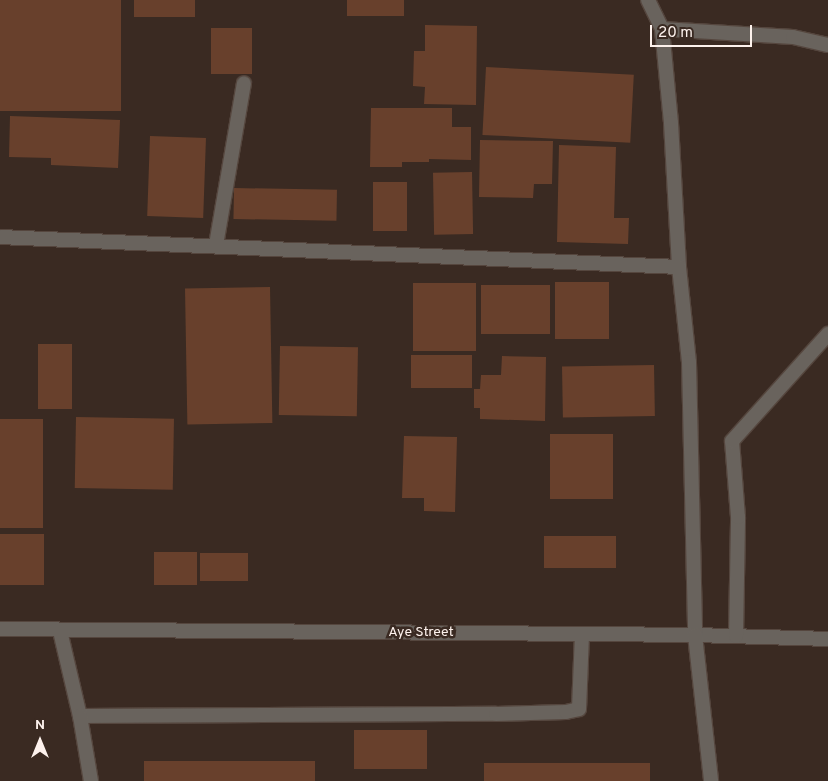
<!DOCTYPE html>
<html>
<head>
<meta charset="utf-8">
<style>
  body { margin:0 }
  #map { position:relative; width:828px; height:781px; overflow:hidden; background:#3a2a22; font-family:Overpass,sans-serif }
  div>[style] { position:absolute }
  .building>* { inset:0; background:#68402c; transform-origin:0 0 }
  .roads { filter:drop-shadow(1px 0 #55463e) drop-shadow(-1px 0 #55463e) drop-shadow(0 1px #55463e) drop-shadow(0 -1px #55463e) }
  .service>* { height:14px; margin:-7px; padding:0 7px; transform-origin:7px; border-radius:7px; background:#69635d }
  .minor>* { height:14px; margin:-7px; padding:0 7px; transform-origin:7px; border-radius:7px; background:#69635d }
  span { translate:-50% -50%; white-space:nowrap; text-align:center; line-height:1.15; -webkit-text-stroke:5px #3a2a22; paint-order:stroke }
  .street-label { font-size:14px; color:#fdf2ed }
  .north { position:absolute; left:15px; top:716px; width:50px; height:50px; -webkit-text-stroke:4px #3a2a22; paint-order:stroke; rotate:0deg; font-size:14px; font-weight:700; line-height:20px; text-align:center; color:#fdf2ed }
  .north::after { content:''; display:block; margin:auto; width:18px; height:22px; background:#fdf2ed; clip-path:polygon(50% 0,100% 100%,50% 72%,0 100%) }
  .scale { position:absolute; left:650px; top:25px; width:102px; height:22px; box-sizing:border-box; border:2px solid #fdf2ed; border-top:0; padding-left:6px; font-size:15px; line-height:18px; white-space:nowrap; color:#fdf2ed; -webkit-text-stroke:4px #3a2a22; paint-order:stroke }
</style>
</head>
<body>
<div id="map">
  <div class="building">
    <i style="left:0;top:0;width:121px;height:111px"></i>
    <i style="left:134px;top:0;width:61px;height:17px"></i>
    <i style="left:347px;top:0;width:57px;height:16px"></i>
    <i style="clip-path:polygon(425px 25px,477px 26px,476px 105px,424px 104px,425px 87px,413px 86px,414px 51px,425px 51px)"></i>
    <i style="left:211px;top:28px;width:41px;height:46px"></i>
    <i style="left:486px;top:67px;width:148px;height:68px;rotate:3deg"></i>
    <i style="clip-path:polygon(371px 108px,452px 108px,452px 127px,471px 127px,471px 160px,429px 159px,429px 162px,402px 162px,402px 167px,370px 167px)"></i>
    <i style="clip-path:polygon(10px 116px,120px 120px,118px 168px,51px 165px,51px 158px,9px 157px)"></i>
    <i style="left:150px;top:136px;width:56px;height:80px;rotate:2deg"></i>
    <i style="clip-path:polygon(480px 140px,553px 141px,552px 184px,534px 184px,533px 198px,479px 197px)"></i>
    <i style="clip-path:polygon(559px 145px,616px 147px,614px 218px,629px 218px,628px 244px,557px 242px)"></i>
    <i style="left:472px;top:172px;width:62px;height:39px;rotate:89deg"></i>
    <i style="left:373px;top:182px;width:34px;height:49px"></i>
    <i style="left:234px;top:188px;width:103px;height:31px;rotate:1deg"></i>
    <i style="left:555px;top:282px;width:54px;height:57px"></i>
    <i style="left:413px;top:283px;width:63px;height:68px"></i>
    <i style="left:481px;top:285px;width:69px;height:49px"></i>
    <i style="left:270px;top:287px;width:136px;height:85px;rotate:89deg"></i>
    <i style="left:38px;top:344px;width:34px;height:65px"></i>
    <i style="left:280px;top:346px;width:78px;height:69px;rotate:1deg"></i>
    <i style="left:411px;top:355px;width:61px;height:33px"></i>
    <i style="clip-path:polygon(502px 356px,546px 357px,545px 421px,480px 419px,480px 408px,474px 408px,474px 389px,480px 389px,481px 375px,501px 375px)"></i>
    <i style="left:654px;top:365px;width:51px;height:92px;rotate:89deg"></i>
    <i style="left:76px;top:417px;width:98px;height:71px;rotate:1deg"></i>
    <i style="left:0;top:419px;width:43px;height:109px"></i>
    <i style="left:550px;top:434px;width:63px;height:65px"></i>
    <i style="clip-path:polygon(404px 436px,457px 437px,455px 512px,424px 511px,424px 498px,402px 498px)"></i>
    <i style="left:0;top:534px;width:44px;height:51px"></i>
    <i style="left:544px;top:536px;width:72px;height:32px"></i>
    <i style="left:154px;top:552px;width:43px;height:33px"></i>
    <i style="left:200px;top:553px;width:48px;height:28px"></i>
    <i style="left:354px;top:730px;width:73px;height:39px"></i>
    <i style="left:144px;top:761px;width:171px;height:20px"></i>
    <i style="left:484px;top:763px;width:166px;height:18px"></i>
  </div>
  <div class="roads">
    <div class="service">
      <i style="left:662px;top:29px;width:131px;rotate:3.5deg"></i>
      <i style="left:793px;top:37px;width:36px;rotate:13deg"></i>
      <i style="left:216px;top:245px;width:164px;rotate:-80.2deg"></i>
      <i style="left:60px;top:631px;width:87px;rotate:76.8deg"></i>
      <i style="left:80px;top:716px;width:416px;rotate:-0.3deg"></i>
      <i style="left:496px;top:714px;width:70px;rotate:-1.6deg"></i>
      <i style="left:566px;top:712px;width:13px;rotate:-13deg"></i>
      <i style="left:579px;top:709px;width:74px;rotate:-87.7deg"></i>
      <i style="left:695px;top:635px;width:133px;rotate:1.7deg"></i>
      <i style="left:736px;top:636px;width:119px;rotate:-89deg"></i>
      <i style="left:738px;top:517px;width:76px;rotate:-94.5deg"></i>
      <i style="left:732px;top:441px;width:144px;rotate:-48.1deg"></i>
      <i style="left:80px;top:716px;width:66px;rotate:80.4deg"></i>
    </div>
    <div class="minor">
      <i style="left:648px;top:0;width:32px;rotate:64deg"></i>
      <i style="left:662px;top:29px;width:94px;rotate:84.5deg"></i>
      <i style="left:671px;top:123px;width:144px;rotate:86.8deg"></i>
      <i style="left:679px;top:267px;width:96px;rotate:84deg"></i>
      <i style="left:689px;top:362px;width:273px;rotate:88.7deg"></i>
      <i style="left:0;top:237px;width:680px;rotate:2.53deg"></i>
      <i style="left:0;top:629px;width:695px;rotate:0.49deg"></i>
      <i style="left:695px;top:635px;width:147px;rotate:83.7deg"></i>
    </div>
  </div>
  <div class="street-label">
    <span style="left:421px;top:633px">Aye Street</span>
  </div>
  <div class="north">N</div>
  <div class="scale">20 m</div>
</div>
</body>
</html>
